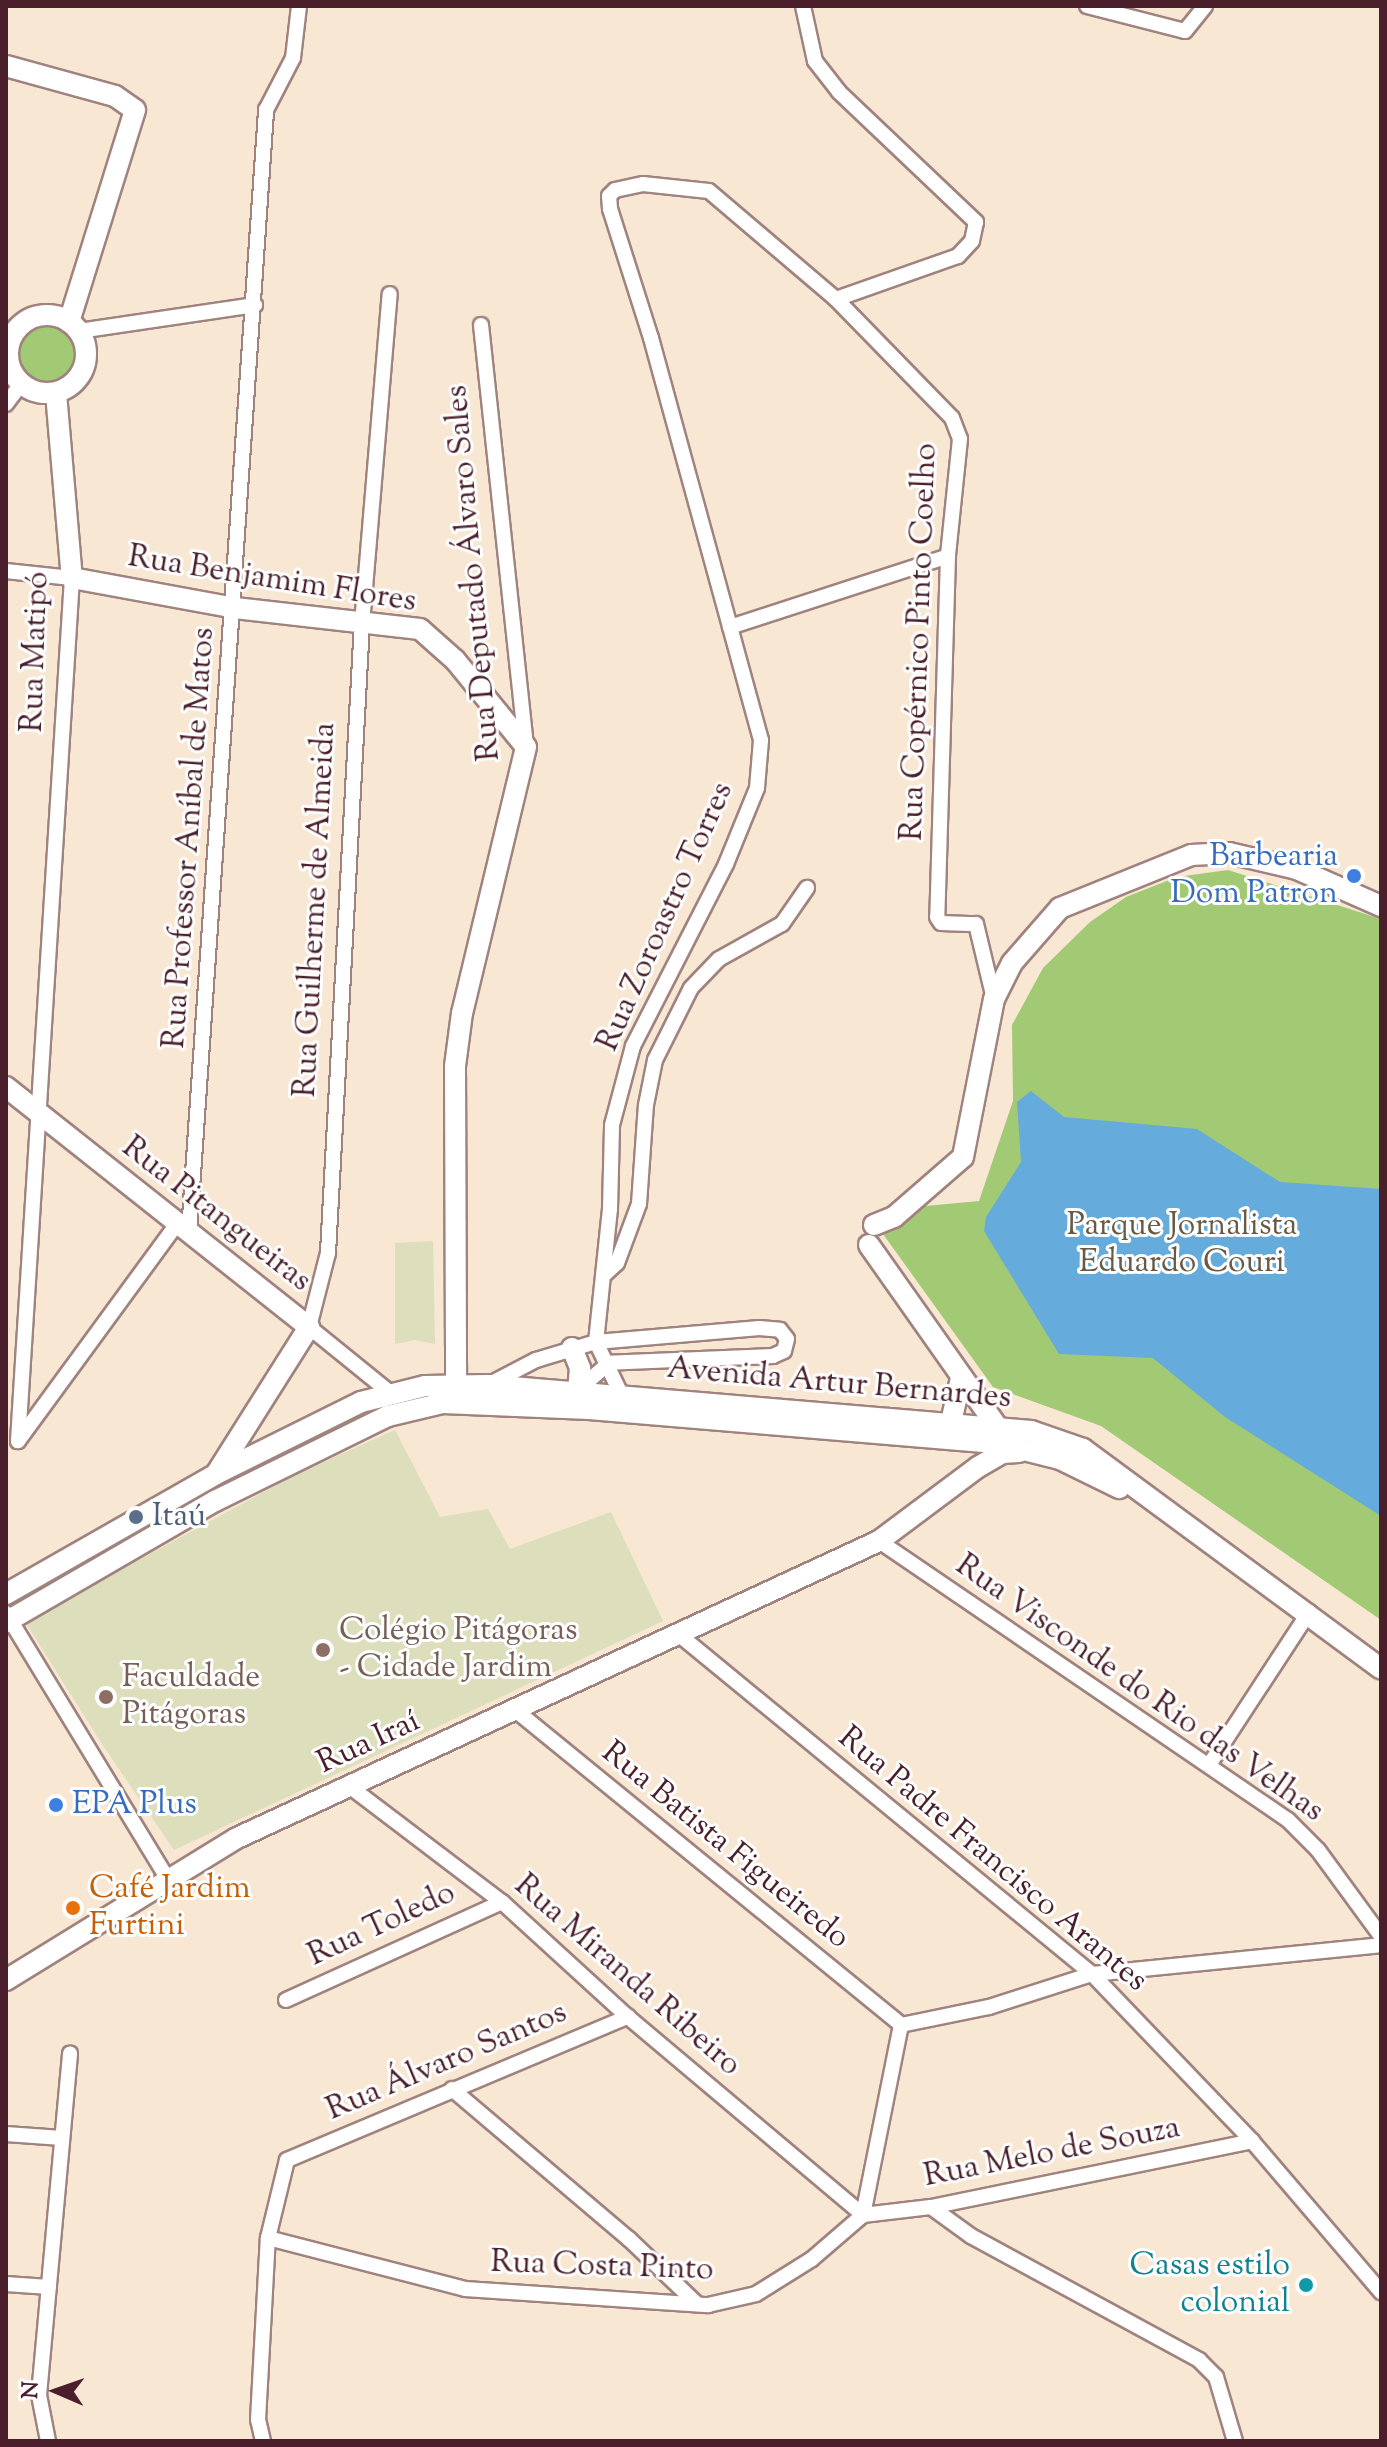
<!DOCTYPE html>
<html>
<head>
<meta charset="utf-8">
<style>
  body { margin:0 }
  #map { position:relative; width:1387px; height:2447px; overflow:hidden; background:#f7e7d3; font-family:"Sorts Mill Goudy",serif }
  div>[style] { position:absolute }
  .built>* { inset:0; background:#dcdebc }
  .green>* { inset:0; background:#a2c974 }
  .round { border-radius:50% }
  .water>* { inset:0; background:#65abdc }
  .roads { filter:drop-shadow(2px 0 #a0837f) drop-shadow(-2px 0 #a0837f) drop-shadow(0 2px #a0837f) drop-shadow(0 -2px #a0837f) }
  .street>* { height:14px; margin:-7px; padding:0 7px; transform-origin:7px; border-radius:7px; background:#fff }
  .secondary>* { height:20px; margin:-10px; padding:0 10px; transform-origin:10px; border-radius:10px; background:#fff }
  .secondary>.ring { margin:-10px; padding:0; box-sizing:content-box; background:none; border:20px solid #fff; border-radius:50% }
  .dots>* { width:22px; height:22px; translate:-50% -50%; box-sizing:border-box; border:4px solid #fff; border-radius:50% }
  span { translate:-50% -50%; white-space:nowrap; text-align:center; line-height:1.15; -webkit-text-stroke:6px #fff; paint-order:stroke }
  .street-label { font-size:32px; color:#4a1f2b }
  .shop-label { font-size:32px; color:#366cbe }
  .right { translate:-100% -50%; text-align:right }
  .left { translate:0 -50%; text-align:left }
  .park-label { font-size:32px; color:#695a45 }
  .service-label { font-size:32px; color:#4e5e75 }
  .education-label { font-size:32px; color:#785e54 }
  .food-label { font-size:32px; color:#c56008 }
  .culture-label { font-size:32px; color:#0d838f }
  .frame { position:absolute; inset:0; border:8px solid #4a1f2b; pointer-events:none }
  .north { position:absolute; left:16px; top:2351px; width:80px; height:80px; -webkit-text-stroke:6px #fff; paint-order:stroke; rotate:272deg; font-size:22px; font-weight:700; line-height:32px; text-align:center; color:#4a1f2b }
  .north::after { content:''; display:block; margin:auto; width:28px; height:36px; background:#4a1f2b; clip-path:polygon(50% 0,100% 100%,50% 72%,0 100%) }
</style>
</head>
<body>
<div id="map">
  <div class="built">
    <i style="clip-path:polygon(433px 1241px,435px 1344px,415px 1340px,395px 1344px,395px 1243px)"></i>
    <i style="clip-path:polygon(395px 1430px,440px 1517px,488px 1509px,510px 1549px,611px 1512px,663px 1621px,174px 1850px,104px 1747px,27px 1625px,30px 1619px,297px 1474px)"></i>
  </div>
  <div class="green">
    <i class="round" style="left:12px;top:320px;width:70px;height:70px"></i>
    <i style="clip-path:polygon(1228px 870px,1381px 919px,1381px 1620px,1101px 1426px,993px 1387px,883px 1234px,915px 1207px,979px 1201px,1013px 1101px,1012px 1025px,1043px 968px,1090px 922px,1126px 897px,1177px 877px)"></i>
  </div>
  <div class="water">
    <i style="clip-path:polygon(1031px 1091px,1064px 1117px,1197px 1129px,1280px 1182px,1381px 1189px,1381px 1516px,1225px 1417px,1153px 1358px,1059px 1354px,984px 1231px,986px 1217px,1021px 1162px,1017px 1102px)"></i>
  </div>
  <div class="roads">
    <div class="street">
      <i style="left:803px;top:6px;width:56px;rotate:77.7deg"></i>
      <i style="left:815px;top:61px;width:39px;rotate:52deg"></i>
      <i style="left:839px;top:92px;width:189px;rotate:43.5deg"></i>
      <i style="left:976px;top:222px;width:19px;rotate:102deg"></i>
      <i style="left:972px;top:241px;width:21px;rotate:133deg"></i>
      <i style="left:958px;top:256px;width:129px;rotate:160.6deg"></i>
      <i style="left:1087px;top:6px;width:101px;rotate:14.3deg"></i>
      <i style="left:1185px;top:31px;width:32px;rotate:-51deg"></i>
      <i style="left:481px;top:325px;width:423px;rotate:83.9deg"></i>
      <i style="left:79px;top:331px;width:178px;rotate:-8.4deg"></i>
      <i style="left:6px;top:358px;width:2px"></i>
      <i style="left:6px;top:404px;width:25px;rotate:-53deg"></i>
      <i style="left:6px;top:571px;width:66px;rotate:6.1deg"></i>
      <i style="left:72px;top:578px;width:865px;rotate:93.58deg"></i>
      <i style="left:730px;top:627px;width:229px;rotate:-18deg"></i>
      <i style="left:189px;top:1232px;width:1125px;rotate:-86.07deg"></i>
      <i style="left:266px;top:110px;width:59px;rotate:-62.6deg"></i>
      <i style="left:293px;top:58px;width:52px;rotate:-83.4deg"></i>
      <i style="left:603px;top:1276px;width:19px;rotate:-43deg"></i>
      <i style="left:617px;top:1263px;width:63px;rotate:-69.6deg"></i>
      <i style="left:639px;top:1204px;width:99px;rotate:-86deg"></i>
      <i style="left:646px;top:1105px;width:46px;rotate:-78.7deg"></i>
      <i style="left:655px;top:1060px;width:80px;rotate:-63.4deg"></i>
      <i style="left:691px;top:988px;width:40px;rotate:-46deg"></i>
      <i style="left:719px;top:959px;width:72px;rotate:-29.1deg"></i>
      <i style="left:782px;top:924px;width:44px;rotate:-55.2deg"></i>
      <i style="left:488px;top:1385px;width:54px;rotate:-27.5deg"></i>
      <i style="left:536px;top:1360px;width:63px;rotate:-16.7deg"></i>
      <i style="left:596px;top:1342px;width:164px;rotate:-4.9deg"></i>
      <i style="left:759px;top:1328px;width:21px;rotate:5deg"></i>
      <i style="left:780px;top:1330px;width:11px;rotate:52deg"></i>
      <i style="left:787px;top:1339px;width:12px;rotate:104deg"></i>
      <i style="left:784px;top:1351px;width:12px;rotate:156deg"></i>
      <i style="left:773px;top:1356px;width:164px;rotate:177.6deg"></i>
      <i style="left:609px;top:1363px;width:41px;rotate:138.9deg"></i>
      <i style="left:388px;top:1391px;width:102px;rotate:-141deg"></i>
      <i style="left:309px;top:1327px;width:76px;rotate:-75.6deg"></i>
      <i style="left:328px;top:1253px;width:630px;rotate:-86.91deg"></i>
      <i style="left:362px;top:624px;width:331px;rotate:-85.2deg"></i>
      <i style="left:621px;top:1394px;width:58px;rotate:-115.7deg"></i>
      <i style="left:596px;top:1342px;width:134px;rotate:-84deg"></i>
      <i style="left:610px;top:1209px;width:84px;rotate:-88.6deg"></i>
      <i style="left:612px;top:1125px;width:82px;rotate:-75.1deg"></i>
      <i style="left:633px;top:1046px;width:204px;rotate:-62.9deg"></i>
      <i style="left:726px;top:864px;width:82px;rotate:-67.8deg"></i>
      <i style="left:757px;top:788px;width:48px;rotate:-85.2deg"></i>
      <i style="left:761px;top:740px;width:417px;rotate:-105.3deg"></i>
      <i style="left:651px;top:338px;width:135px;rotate:-107.6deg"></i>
      <i style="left:610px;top:209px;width:13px;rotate:-94deg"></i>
      <i style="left:609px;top:196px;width:8px;rotate:-45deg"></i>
      <i style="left:615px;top:190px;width:29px;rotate:-12deg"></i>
      <i style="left:643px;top:184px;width:66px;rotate:6.1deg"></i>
      <i style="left:709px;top:191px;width:167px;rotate:40.4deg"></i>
      <i style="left:836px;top:299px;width:166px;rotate:45.7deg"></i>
      <i style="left:952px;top:418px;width:22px;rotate:69deg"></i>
      <i style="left:960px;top:439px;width:118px;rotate:95.9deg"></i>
      <i style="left:948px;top:556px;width:361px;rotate:91.7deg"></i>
      <i style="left:937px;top:917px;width:7px;rotate:56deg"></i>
      <i style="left:941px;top:923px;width:35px;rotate:2deg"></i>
      <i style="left:976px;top:924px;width:77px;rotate:76.5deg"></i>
      <i style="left:18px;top:1441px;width:271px;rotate:-53.8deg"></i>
      <i style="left:879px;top:1541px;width:495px;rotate:34.3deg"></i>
      <i style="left:1288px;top:1820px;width:42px;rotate:45deg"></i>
      <i style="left:1318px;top:1850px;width:107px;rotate:53.8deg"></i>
      <i style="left:6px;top:1613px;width:311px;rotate:58.7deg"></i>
      <i style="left:677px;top:1633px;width:537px;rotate:39.41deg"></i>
      <i style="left:1092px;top:1974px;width:231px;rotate:46.2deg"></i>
      <i style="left:1252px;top:2141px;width:199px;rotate:49.5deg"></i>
      <i style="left:514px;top:1709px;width:500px;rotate:39.2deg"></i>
      <i style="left:1209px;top:1765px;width:183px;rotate:-56.8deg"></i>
      <i style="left:349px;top:1786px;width:192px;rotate:37.2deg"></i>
      <i style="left:502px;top:1902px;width:171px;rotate:42.4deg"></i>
      <i style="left:628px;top:2017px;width:307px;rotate:40.1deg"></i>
      <i style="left:863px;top:2215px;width:68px;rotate:-6.7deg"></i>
      <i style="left:931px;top:2207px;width:328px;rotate:-11.6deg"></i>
      <i style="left:286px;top:2000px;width:237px;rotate:-24.4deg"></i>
      <i style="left:901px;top:2025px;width:90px;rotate:-11.6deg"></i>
      <i style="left:989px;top:2007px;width:108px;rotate:-17.8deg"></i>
      <i style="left:1092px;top:1974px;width:290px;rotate:-5.7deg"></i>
      <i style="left:452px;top:2089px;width:232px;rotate:40.3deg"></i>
      <i style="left:629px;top:2239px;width:94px;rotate:43.7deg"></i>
      <i style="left:6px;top:2134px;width:56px;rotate:4.1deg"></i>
      <i style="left:931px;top:2207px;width:49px;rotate:35.9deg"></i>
      <i style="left:971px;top:2236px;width:260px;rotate:28.5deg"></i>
      <i style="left:1199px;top:2360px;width:24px;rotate:45deg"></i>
      <i style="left:1216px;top:2377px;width:67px;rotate:73.5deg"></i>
      <i style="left:268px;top:2238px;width:203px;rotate:14.5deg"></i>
      <i style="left:465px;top:2289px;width:244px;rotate:3.8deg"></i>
      <i style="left:708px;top:2305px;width:49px;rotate:-12.9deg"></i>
      <i style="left:756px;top:2294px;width:66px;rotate:-32deg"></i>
      <i style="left:812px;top:2259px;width:67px;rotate:-40.8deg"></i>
      <i style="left:863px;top:2215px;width:194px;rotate:-78.7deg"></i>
      <i style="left:6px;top:2284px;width:43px;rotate:4deg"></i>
      <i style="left:48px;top:2441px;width:47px;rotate:-101.1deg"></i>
      <i style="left:39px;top:2395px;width:343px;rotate:-84.8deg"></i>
      <i style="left:263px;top:2441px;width:22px;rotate:-103deg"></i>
      <i style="left:258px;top:2420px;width:182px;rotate:-86.9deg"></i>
      <i style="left:268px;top:2238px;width:80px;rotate:-76.3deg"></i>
      <i style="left:287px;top:2160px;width:370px;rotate:-22.8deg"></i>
    </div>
    <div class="secondary">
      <i style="left:6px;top:66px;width:113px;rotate:15.4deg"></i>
      <i style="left:115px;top:96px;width:24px;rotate:35deg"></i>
      <i style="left:135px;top:110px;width:222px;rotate:107.3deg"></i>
      <i class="ring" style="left:8px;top:315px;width:58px;height:58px"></i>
      <i style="left:56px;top:393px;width:186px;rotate:85.1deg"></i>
      <i style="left:72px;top:578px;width:166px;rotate:10.4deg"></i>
      <i style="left:235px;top:608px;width:186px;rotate:6.5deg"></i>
      <i style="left:420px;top:629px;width:47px;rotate:41.5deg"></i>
      <i style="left:455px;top:660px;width:112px;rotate:50.8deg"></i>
      <i style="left:526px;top:747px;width:274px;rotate:103.5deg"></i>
      <i style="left:462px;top:1013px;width:53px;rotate:97.5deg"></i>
      <i style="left:455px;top:1066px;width:318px;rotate:89.8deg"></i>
      <i style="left:6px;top:1087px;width:387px;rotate:38.4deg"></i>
      <i style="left:309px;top:1327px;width:174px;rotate:122.3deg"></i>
      <i style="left:874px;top:1225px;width:22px;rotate:-22deg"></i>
      <i style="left:894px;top:1217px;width:91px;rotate:-41deg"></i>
      <i style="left:963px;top:1157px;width:161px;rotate:-78.9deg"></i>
      <i style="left:994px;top:999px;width:40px;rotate:-63.4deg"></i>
      <i style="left:1012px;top:963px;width:73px;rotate:-48.9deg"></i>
      <i style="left:1060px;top:908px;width:141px;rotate:-22deg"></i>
      <i style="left:1191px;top:855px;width:38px;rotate:-3deg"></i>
      <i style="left:1229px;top:853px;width:70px;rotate:13.2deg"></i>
      <i style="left:1297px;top:869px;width:92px;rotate:23.8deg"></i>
      <i style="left:869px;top:1245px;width:220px;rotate:54.8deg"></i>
      <i style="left:572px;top:1348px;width:22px;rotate:68deg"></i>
      <i style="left:580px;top:1368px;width:22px;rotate:95deg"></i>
      <i style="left:951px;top:1422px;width:45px;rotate:-77.2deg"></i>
      <i style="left:6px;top:1594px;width:242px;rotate:-29.7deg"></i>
      <i style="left:216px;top:1474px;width:162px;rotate:-26.4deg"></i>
      <i style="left:361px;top:1402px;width:66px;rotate:-14deg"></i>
      <i style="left:425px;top:1386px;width:63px;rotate:-0.9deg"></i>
      <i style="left:488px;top:1385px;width:545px;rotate:4.84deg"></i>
      <i style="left:1031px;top:1431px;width:55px;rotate:19.1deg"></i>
      <i style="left:1083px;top:1449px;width:370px;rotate:36.4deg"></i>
      <i style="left:6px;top:1622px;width:241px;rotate:-30.1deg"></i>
      <i style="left:215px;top:1501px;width:193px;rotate:-26.2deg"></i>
      <i style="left:388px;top:1416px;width:57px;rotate:-13.3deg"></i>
      <i style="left:443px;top:1403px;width:146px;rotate:2.4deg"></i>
      <i style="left:589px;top:1409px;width:408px;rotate:4.8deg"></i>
      <i style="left:996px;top:1443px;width:66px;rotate:14deg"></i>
      <i style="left:1060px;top:1459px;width:66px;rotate:26.2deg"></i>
      <i style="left:6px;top:1980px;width:271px;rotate:-31.6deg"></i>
      <i style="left:237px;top:1838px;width:707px;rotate:-24.83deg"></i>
      <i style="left:879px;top:1541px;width:124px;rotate:-36.8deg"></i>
      <i style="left:978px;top:1467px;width:28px;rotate:-30deg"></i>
      <i style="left:1002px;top:1453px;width:17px;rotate:-3deg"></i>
    </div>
  </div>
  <div class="dots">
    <i style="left:1354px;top:876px;background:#3f7fe0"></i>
    <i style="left:136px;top:1517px;background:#5c6f8a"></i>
    <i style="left:323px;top:1650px;background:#8d6e63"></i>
    <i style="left:106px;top:1697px;background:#8d6e63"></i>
    <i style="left:56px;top:1805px;background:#3f7fe0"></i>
    <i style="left:73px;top:1908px;background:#e8710a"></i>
    <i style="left:1306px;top:2285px;background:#0f9aa8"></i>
  </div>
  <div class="street-label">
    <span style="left:474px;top:573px;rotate:-95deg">Rua Deputado Álvaro Sales</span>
    <span style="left:272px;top:580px;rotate:9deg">Rua Benjamim Flores</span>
    <span style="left:920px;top:642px;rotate:-88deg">Rua Copérnico Pinto Coelho</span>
    <span style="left:36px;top:652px;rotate:-88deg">Rua Matipó</span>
    <span style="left:190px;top:838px;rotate:-86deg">Rua Professor Aníbal de Matos</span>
    <span style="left:316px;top:910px;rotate:-87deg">Rua Guilherme de Almeida</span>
    <span style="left:666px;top:917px;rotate:-66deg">Rua Zoroastro Torres</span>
    <span style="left:216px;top:1215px;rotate:38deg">Rua Pitangueiras</span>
    <span style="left:839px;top:1384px;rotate:5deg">Avenida Artur Bernardes</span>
    <span style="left:1139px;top:1689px;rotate:35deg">Rua Visconde do Rio das Velhas</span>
    <span style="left:369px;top:1743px;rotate:-25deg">Rua Iraí</span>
    <span style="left:725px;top:1846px;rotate:39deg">Rua Batista Figueiredo</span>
    <span style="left:992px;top:1860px;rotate:40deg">Rua Padre Francisco Arantes</span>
    <span style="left:382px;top:1925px;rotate:-25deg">Rua Toledo</span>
    <span style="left:627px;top:1976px;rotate:41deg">Rua Miranda Ribeiro</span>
    <span style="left:447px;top:2062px;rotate:-23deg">Rua Álvaro Santos</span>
    <span style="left:1052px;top:2153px;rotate:-11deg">Rua Melo de Souza</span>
    <span style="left:602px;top:2267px;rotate:2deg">Rua Costa Pinto</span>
  </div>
  <div class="shop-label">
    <span class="right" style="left:1338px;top:876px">Barbearia<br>Dom Patron</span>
    <span class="left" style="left:72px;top:1805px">EPA Plus</span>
  </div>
  <div class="park-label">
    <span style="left:1182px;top:1245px">Parque Jornalista<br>Eduardo Couri</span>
  </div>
  <div class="service-label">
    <span class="left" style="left:152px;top:1517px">Itaú</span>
  </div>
  <div class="education-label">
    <span class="left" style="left:339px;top:1650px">Colégio Pitágoras<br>- Cidade Jardim</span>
    <span class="left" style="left:122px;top:1697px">Faculdade<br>Pitágoras</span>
  </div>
  <div class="food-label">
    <span class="left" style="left:89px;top:1908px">Café Jardim<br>Furtini</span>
  </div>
  <div class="culture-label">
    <span class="right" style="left:1290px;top:2285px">Casas estilo<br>colonial</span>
  </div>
  <div class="frame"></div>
  <div class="north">N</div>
</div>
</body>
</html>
